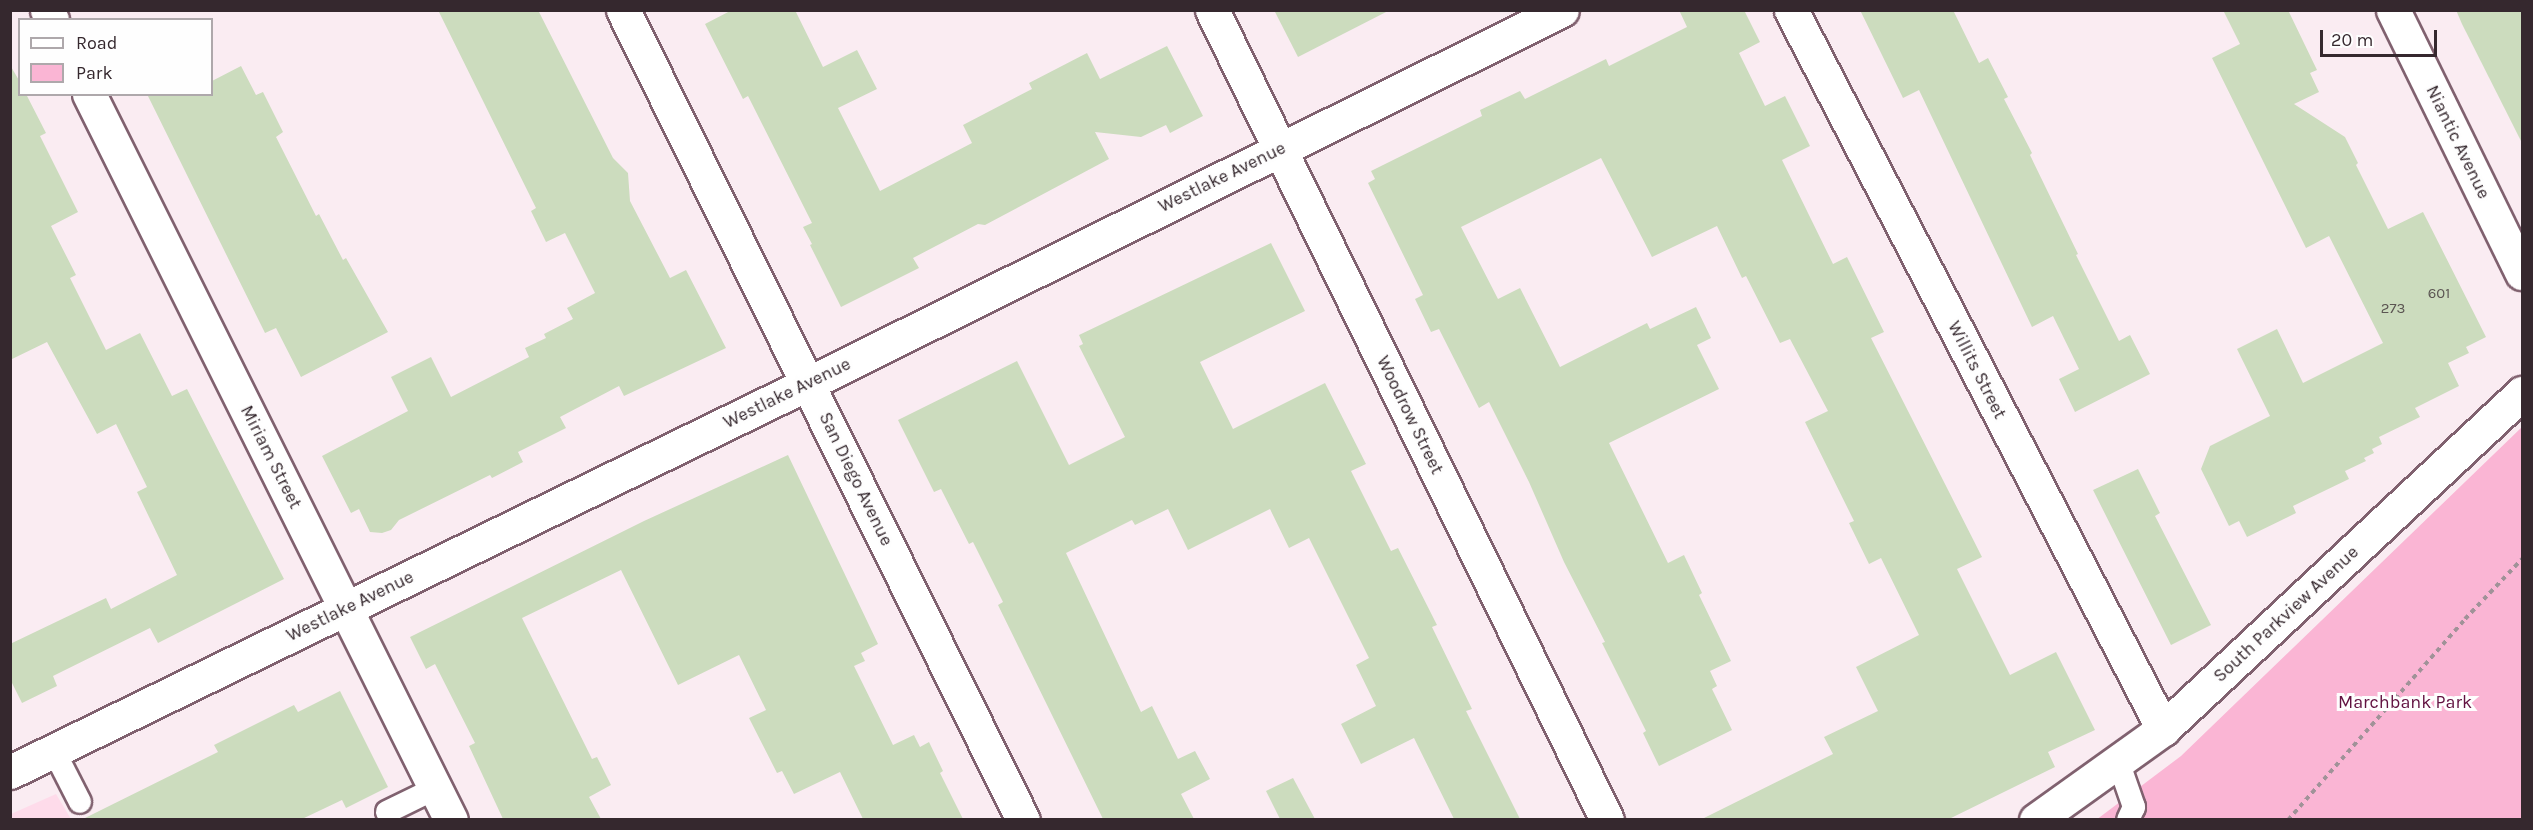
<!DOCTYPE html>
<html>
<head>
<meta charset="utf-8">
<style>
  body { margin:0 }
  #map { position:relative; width:2533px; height:830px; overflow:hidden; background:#faecf2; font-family:Karla,sans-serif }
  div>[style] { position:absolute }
  .built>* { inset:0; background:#fedbea }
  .green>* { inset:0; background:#fab5d4 }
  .building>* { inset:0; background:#ccdcbe }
  .path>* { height:4px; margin-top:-2px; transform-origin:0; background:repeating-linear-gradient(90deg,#a09298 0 4.5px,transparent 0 9px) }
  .roads { filter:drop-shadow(2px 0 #80616f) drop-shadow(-2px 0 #80616f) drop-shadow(0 2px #80616f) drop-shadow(0 -2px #80616f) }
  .service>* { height:22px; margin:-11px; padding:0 11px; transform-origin:11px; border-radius:11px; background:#fff }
  .minor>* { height:33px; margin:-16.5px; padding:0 16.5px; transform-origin:16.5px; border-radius:16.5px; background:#fff }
  .tertiary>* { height:33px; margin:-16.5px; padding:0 16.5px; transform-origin:16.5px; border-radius:16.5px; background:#fff }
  span { translate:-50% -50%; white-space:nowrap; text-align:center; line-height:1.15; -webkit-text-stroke:6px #fefefe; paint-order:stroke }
  .number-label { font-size:15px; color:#5b5552 }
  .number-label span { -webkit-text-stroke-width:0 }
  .street-label { font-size:18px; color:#35282e }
  .park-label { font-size:18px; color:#611140 }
  .frame { position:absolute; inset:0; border:12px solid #35282e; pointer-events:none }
  .legend { position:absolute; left:18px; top:18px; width:195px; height:78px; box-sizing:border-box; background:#fefefe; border:2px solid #aea8ab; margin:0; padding:8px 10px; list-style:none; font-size:18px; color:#35282e }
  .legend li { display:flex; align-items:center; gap:12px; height:30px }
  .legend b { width:30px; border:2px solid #aea8ab }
  .scale { position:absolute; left:2320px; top:30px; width:117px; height:27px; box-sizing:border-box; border:3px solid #35282e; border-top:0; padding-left:8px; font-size:18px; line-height:21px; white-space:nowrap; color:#35282e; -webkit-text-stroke:4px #fefefe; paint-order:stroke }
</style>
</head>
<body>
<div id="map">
  <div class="built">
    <i style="clip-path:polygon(56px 794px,71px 819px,11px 819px,11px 814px)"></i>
  </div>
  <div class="green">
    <i style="clip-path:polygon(2522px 427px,2522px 819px,2096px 820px,2181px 756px)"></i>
  </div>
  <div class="building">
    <i style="clip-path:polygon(438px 10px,538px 10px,613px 158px,628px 173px,630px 201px,670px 278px,686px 270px,726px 348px,624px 396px,619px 386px,560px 417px,566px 428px,518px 452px,523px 462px,492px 478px,490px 475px,399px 520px,391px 530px,382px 533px,370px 532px,359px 509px,351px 513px,322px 456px,408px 411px,391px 377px,431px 357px,451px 397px,529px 357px,525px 348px,546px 338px,544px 334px,573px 319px,567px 308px,595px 293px,565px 233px,546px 242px,531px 211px,536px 208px)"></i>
    <i style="clip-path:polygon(732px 10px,795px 10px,823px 67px,857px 50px,877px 89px,838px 108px,880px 191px,972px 143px,963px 125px,1032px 89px,1029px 83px,1087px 53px,1100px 79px,1167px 46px,1203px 116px,1170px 133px,1166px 125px,1141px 137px,1095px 132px,1109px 159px,985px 225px,978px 224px,913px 258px,919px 268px,841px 307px,810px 245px,812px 244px,803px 227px,812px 223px,748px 96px,743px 99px,705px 24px)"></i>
    <i style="clip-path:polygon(1274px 10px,1390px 10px,1298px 57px)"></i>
    <i style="clip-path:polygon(1679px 10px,1744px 10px,1760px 42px,1739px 53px,1765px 106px,1785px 96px,1810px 146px,1782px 160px,1833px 264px,1847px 257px,1884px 332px,1871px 338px,1982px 557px,1957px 569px,2010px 675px,2056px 652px,2095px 730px,2048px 752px,2055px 767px,1949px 819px,1702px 819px,1833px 754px,1824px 737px,1878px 711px,1856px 667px,1919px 635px,1881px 558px,1869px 564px,1849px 523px,1854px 521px,1805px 422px,1828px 411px,1790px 339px,1780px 343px,1746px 276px,1742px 278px,1717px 226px,1652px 257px,1601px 158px,1461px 227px,1498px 299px,1520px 288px,1560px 367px,1647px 323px,1650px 329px,1696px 307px,1711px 338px,1697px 345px,1719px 389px,1609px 443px,1668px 563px,1684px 555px,1702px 593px,1699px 595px,1731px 661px,1710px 671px,1717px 686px,1712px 689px,1732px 730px,1659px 766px,1643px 733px,1646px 731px,1602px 643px,1605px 642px,1564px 562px,1529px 482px,1489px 402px,1479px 408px,1439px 329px,1431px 332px,1415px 299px,1423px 295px,1368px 183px,1375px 179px,1371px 171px,1482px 116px,1480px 110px,1520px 91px,1525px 99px,1606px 59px,1609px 66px,1687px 27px)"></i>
    <i style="clip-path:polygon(1860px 10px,1953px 10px,1979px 63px,1988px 58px,2008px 97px,2004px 99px,2032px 153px,2030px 155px,2078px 254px,2076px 255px,2119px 341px,2130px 335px,2150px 374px,2075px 412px,2059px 379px,2079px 369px,2053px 316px,2032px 327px,1919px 90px,1903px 98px)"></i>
    <i style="clip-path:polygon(2223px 10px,2288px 10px,2317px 70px,2310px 73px,2319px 92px,2294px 104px,2345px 137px,2358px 163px,2356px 165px,2388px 229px,2423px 212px,2486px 337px,2466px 347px,2469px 353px,2448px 363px,2459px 386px,2415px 408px,2420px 417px,2379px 437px,2382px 444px,2372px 449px,2374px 453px,2364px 458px,2366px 461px,2345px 471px,2349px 479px,2293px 506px,2296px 513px,2247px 537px,2239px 521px,2229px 526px,2201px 469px,2210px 446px,2270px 416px,2237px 349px,2277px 329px,2303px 383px,2383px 343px,2329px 236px,2306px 248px,2212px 58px,2240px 44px)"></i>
    <i style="clip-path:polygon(2456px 10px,2523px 10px,2523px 145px,2462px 24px)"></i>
    <i style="clip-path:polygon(10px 65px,20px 82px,20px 94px,26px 94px,46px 133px,40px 136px,78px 212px,51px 226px,76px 275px,70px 278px,106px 350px,140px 333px,172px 396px,187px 389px,284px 579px,158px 643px,150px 628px,53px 676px,57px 686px,22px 703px,10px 679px,10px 644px,106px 598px,111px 609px,177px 575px,137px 492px,147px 487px,116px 424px,97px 434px,47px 342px,10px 360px)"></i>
    <i style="clip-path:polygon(241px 66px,256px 95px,263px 92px,283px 132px,276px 137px,316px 216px,319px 214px,343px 260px,346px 258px,388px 332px,301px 377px,276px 328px,265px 333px,147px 94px,212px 94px,212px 81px)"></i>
    <i style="clip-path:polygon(1271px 243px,1305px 311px,1200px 362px,1233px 429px,1325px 383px,1366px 464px,1351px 471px,1391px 551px,1398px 548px,1437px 625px,1432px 627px,1472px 709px,1466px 711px,1520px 819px,1454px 819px,1414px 738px,1361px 764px,1341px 724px,1376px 706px,1356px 665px,1369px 658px,1309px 538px,1289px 548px,1270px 509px,1188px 550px,1168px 509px,1135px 525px,1132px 520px,1066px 553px,1141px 712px,1152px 706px,1178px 759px,1195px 751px,1210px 779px,1181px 794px,1194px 819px,1103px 819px,998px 605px,1003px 602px,973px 542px,969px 544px,941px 489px,934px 492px,898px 420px,1017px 361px,1069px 465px,1125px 437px,1079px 346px,1083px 344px,1079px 335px)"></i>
    <i style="clip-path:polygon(788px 455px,878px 644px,861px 653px,865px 661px,854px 666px,893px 745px,914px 735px,920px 747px,929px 742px,943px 771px,940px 773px,963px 819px,863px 819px,840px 772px,794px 794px,782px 771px,777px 773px,749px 718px,766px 710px,739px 655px,678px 685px,621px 570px,522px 618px,592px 759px,597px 757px,611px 785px,589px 797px,601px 819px,503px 819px,469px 746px,475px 743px,435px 664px,426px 669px,410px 637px,644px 521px)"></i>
    <i style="clip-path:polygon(2138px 469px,2160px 513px,2155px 516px,2211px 625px,2171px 645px,2093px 490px)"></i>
    <i style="clip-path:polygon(340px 691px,388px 787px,346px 808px,342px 800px,302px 819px,83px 819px,218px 752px,214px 745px,294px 705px,298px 712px)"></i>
    <i style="clip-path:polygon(1293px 778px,1315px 819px,1280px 819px,1266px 791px)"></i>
  </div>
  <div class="path">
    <i style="left:2288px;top:820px;width:268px;rotate:-48.6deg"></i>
    <i style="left:2465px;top:619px;width:83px;rotate:-46.5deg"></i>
  </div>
  <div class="roads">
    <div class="service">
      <i style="left:54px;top:751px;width:57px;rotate:63deg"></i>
      <i style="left:2118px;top:761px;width:49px;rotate:70.8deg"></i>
      <i style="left:2134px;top:807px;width:14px;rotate:115deg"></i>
      <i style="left:387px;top:812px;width:55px;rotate:-26.1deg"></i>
    </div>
    <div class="minor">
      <i style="left:47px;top:10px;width:11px;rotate:63deg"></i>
      <i style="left:623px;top:10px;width:903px;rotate:63.72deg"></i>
      <i style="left:1212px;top:10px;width:901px;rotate:64deg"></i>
      <i style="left:1791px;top:10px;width:810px;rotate:62.64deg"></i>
      <i style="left:2393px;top:10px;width:293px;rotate:63.9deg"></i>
      <i style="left:89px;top:94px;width:811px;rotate:63.5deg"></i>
      <i style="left:2036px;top:820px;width:156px;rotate:-35.6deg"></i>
      <i style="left:2163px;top:729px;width:492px;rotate:-43.1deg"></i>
    </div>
    <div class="tertiary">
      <i style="left:10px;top:772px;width:889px;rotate:-25.96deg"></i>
      <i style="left:809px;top:383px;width:840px;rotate:-26.35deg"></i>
    </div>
  </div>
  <div class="number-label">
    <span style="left:2439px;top:294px">601</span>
    <span style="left:2393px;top:309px">273</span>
  </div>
  <div class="street-label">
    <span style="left:2458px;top:142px;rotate:64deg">Niantic Avenue</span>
    <span style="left:1222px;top:177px;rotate:-26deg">Westlake Avenue</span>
    <span style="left:1977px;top:370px;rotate:63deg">Willits Street</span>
    <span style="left:787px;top:393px;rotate:-26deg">Westlake Avenue</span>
    <span style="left:1410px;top:415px;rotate:64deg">Woodrow Street</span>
    <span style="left:271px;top:457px;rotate:63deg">Miriam Street</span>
    <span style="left:856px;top:479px;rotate:64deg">San Diego Avenue</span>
    <span style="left:350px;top:606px;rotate:-26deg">Westlake Avenue</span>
    <span style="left:2286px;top:614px;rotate:-43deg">South Parkview Avenue</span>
  </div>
  <div class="park-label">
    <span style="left:2405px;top:702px">Marchbank Park</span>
  </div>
  <div class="frame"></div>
  <ul class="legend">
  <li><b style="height:8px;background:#fff"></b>Road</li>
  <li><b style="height:16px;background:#fab5d4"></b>Park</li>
  </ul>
  <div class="scale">20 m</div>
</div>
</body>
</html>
